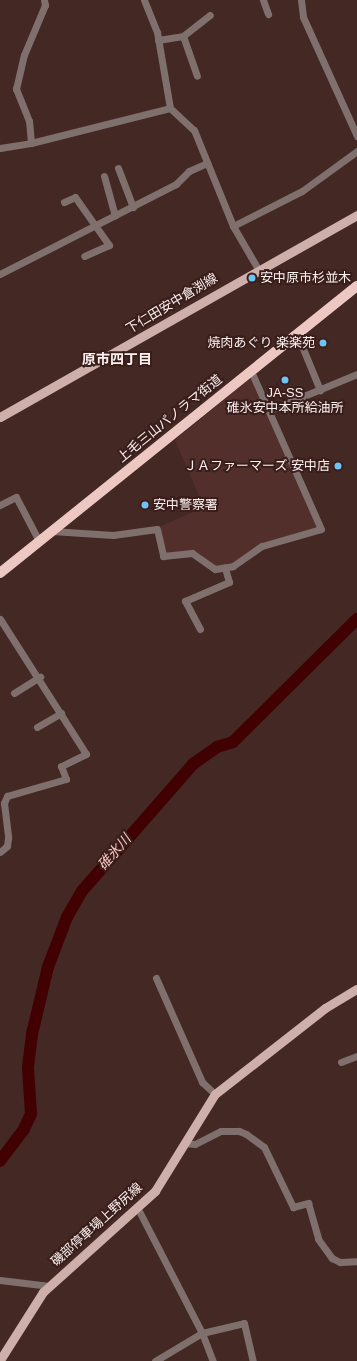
<!DOCTYPE html>
<html>
<head>
<meta charset="utf-8">
<style>
  body { margin:0 }
  #map { position:relative; width:357px; height:1361px; overflow:hidden; background:#442824; font-family:Arial,"Noto Sans JP",sans-serif }
  div>[style] { position:absolute }
  .built>* { inset:0; background:#522f2a }
  .river>* { height:12px; margin:-6px; padding:0 6px; transform-origin:6px; border-radius:6px; background:#410102 }
  .minor>* { height:7px; margin:-3.5px; padding:0 3.5px; transform-origin:3.5px; border-radius:3.5px; background:#7f706e }
  .major>* { height:9px; margin:-4.5px; padding:0 4.5px; transform-origin:4.5px; border-radius:4.5px; background:#ceafaa }
  .highway>* { height:10px; margin:-5px; padding:0 5px; transform-origin:5px; border-radius:5px; background:#edc8c2 }
  .dots>* { width:11px; height:11px; translate:-50% -50%; box-sizing:border-box; border:2px solid #391e1b; border-radius:50% }
  span { translate:-50% -50%; white-space:nowrap; text-align:center; line-height:1.15; -webkit-text-stroke:4px #391e1b; paint-order:stroke }
  .poi-label { font-size:13px; color:#fdf1ef }
  .left { translate:0 -50%; text-align:left }
  .right { translate:-100% -50%; text-align:right }
  .street-label { font-size:13px; color:#fdf1ef }
  .neighbourhood-label { font-size:14px; color:#fdf1ef; font-weight:700 }
  .water-label { font-size:14px; color:#f9c6bf; font-style:italic }
</style>
</head>
<body>
<div id="map">
  <div class="built">
    <i style="clip-path:polygon(249px 379px,254px 381px,317px 528px,261px 544px,235px 563px,217px 567px,192px 551px,166px 554px,159px 527px,204px 507px,175px 440px)"></i>
  </div>
  <div class="river">
    <i style="left:0;top:1161px;width:40px;rotate:-53deg"></i>
    <i style="left:24px;top:1129px;width:17px;rotate:-65deg"></i>
    <i style="left:31px;top:1114px;width:47px;rotate:-93.7deg"></i>
    <i style="left:28px;top:1067px;width:33px;rotate:-83deg"></i>
    <i style="left:32px;top:1034px;width:69px;rotate:-76.6deg"></i>
    <i style="left:48px;top:967px;width:53px;rotate:-69.2deg"></i>
    <i style="left:67px;top:917px;width:30px;rotate:-60deg"></i>
    <i style="left:82px;top:891px;width:169px;rotate:-48.8deg"></i>
    <i style="left:193px;top:764px;width:29px;rotate:-35deg"></i>
    <i style="left:217px;top:747px;width:17px;rotate:-17deg"></i>
    <i style="left:233px;top:742px;width:175px;rotate:-44.8deg"></i>
  </div>
  <div class="minor">
    <i style="left:144px;top:0;width:35px;rotate:68deg"></i>
    <i style="left:157px;top:32px;width:77px;rotate:80.3deg"></i>
    <i style="left:170px;top:108px;width:33px;rotate:43deg"></i>
    <i style="left:194px;top:130px;width:104px;rotate:67.9deg"></i>
    <i style="left:233px;top:226px;width:50px;rotate:59.8deg"></i>
    <i style="left:263px;top:0;width:15px;rotate:70deg"></i>
    <i style="left:301px;top:0;width:17px;rotate:83deg"></i>
    <i style="left:303px;top:17px;width:131px;rotate:65.6deg"></i>
    <i style="left:183px;top:36px;width:42px;rotate:70.7deg"></i>
    <i style="left:158px;top:40px;width:25px;rotate:-9deg"></i>
    <i style="left:183px;top:36px;width:34px;rotate:-38deg"></i>
    <i style="left:31px;top:143px;width:22px;rotate:-95deg"></i>
    <i style="left:29px;top:121px;width:35px;rotate:-112deg"></i>
    <i style="left:16px;top:89px;width:35px;rotate:-77deg"></i>
    <i style="left:24px;top:55px;width:54px;rotate:-67.2deg"></i>
    <i style="left:45px;top:5px;width:5px;rotate:-101deg"></i>
    <i style="left:0;top:148px;width:31px;rotate:-9deg"></i>
    <i style="left:31px;top:143px;width:143px;rotate:-14.1deg"></i>
    <i style="left:118px;top:168px;width:42px;rotate:69deg"></i>
    <i style="left:104px;top:176px;width:41px;rotate:74.6deg"></i>
    <i style="left:64px;top:202px;width:12px;rotate:-24deg"></i>
    <i style="left:75px;top:197px;width:59px;rotate:54.7deg"></i>
    <i style="left:109px;top:245px;width:27px;rotate:156deg"></i>
    <i style="left:233px;top:226px;width:77px;rotate:-26.9deg"></i>
    <i style="left:302px;top:191px;width:68px;rotate:-36deg"></i>
    <i style="left:0;top:274px;width:198px;rotate:-27.1deg"></i>
    <i style="left:176px;top:184px;width:18px;rotate:-45deg"></i>
    <i style="left:189px;top:171px;width:20px;rotate:-24deg"></i>
    <i style="left:297px;top:334px;width:61px;rotate:67.7deg"></i>
    <i style="left:270px;top:410px;width:94px;rotate:-22.5deg"></i>
    <i style="left:0;top:505px;width:18px;rotate:-27deg"></i>
    <i style="left:16px;top:497px;width:50px;rotate:62.4deg"></i>
    <i style="left:52px;top:531px;width:61px;rotate:3.8deg"></i>
    <i style="left:113px;top:535px;width:44px;rotate:-7.8deg"></i>
    <i style="left:157px;top:529px;width:28px;rotate:77deg"></i>
    <i style="left:163px;top:556px;width:29px;rotate:-6deg"></i>
    <i style="left:192px;top:553px;width:28px;rotate:35deg"></i>
    <i style="left:215px;top:569px;width:18px;rotate:-9deg"></i>
    <i style="left:233px;top:566px;width:35px;rotate:-35deg"></i>
    <i style="left:262px;top:546px;width:61px;rotate:-16.1deg"></i>
    <i style="left:321px;top:529px;width:173px;rotate:-113.9deg"></i>
    <i style="left:0;top:619px;width:160px;rotate:57.5deg"></i>
    <i style="left:86px;top:754px;width:28px;rotate:154deg"></i>
    <i style="left:61px;top:766px;width:14px;rotate:69deg"></i>
    <i style="left:66px;top:779px;width:61px;rotate:163.9deg"></i>
    <i style="left:7px;top:796px;width:8px;rotate:113deg"></i>
    <i style="left:4px;top:803px;width:35px;rotate:83deg"></i>
    <i style="left:8px;top:838px;width:8px;rotate:97deg"></i>
    <i style="left:7px;top:846px;width:9px;rotate:139deg"></i>
    <i style="left:200px;top:629px;width:32px;rotate:-118deg"></i>
    <i style="left:185px;top:601px;width:48px;rotate:-23.4deg"></i>
    <i style="left:229px;top:582px;width:15px;rotate:-106deg"></i>
    <i style="left:14px;top:693px;width:31px;rotate:-32deg"></i>
    <i style="left:37px;top:727px;width:28px;rotate:-30deg"></i>
    <i style="left:156px;top:978px;width:114px;rotate:66.1deg"></i>
    <i style="left:202px;top:1082px;width:18px;rotate:43deg"></i>
    <i style="left:341px;top:1062px;width:17px;rotate:-21deg"></i>
    <i style="left:184px;top:1143px;width:11px;rotate:5deg"></i>
    <i style="left:195px;top:1144px;width:29px;rotate:-27deg"></i>
    <i style="left:221px;top:1131px;width:18px"></i>
    <i style="left:239px;top:1131px;width:8px;rotate:23deg"></i>
    <i style="left:246px;top:1134px;width:22px;rotate:36deg"></i>
    <i style="left:264px;top:1147px;width:67px;rotate:64.2deg"></i>
    <i style="left:293px;top:1207px;width:16px;rotate:-15deg"></i>
    <i style="left:308px;top:1203px;width:37px;rotate:74deg"></i>
    <i style="left:318px;top:1239px;width:24px;rotate:54deg"></i>
    <i style="left:332px;top:1258px;width:9px;rotate:27deg"></i>
    <i style="left:340px;top:1262px;width:17px;rotate:-3deg"></i>
    <i style="left:138px;top:1209px;width:140px;rotate:62.7deg"></i>
    <i style="left:202px;top:1333px;width:43px;rotate:-13.4deg"></i>
    <i style="left:244px;top:1323px;width:39px;rotate:77deg"></i>
    <i style="left:0;top:1280px;width:50px;rotate:6.8deg"></i>
    <i style="left:155px;top:1361px;width:55px;rotate:-30.8deg"></i>
    <i style="left:202px;top:1333px;width:30px;rotate:69deg"></i>
  </div>
  <div class="major">
    <i style="left:0;top:417px;width:410px;rotate:-29.5deg"></i>
    <i style="left:0;top:1360px;width:80px;rotate:-57.7deg"></i>
    <i style="left:43px;top:1292px;width:151px;rotate:-42deg"></i>
    <i style="left:155px;top:1191px;width:114px;rotate:-58.3deg"></i>
    <i style="left:215px;top:1094px;width:140px;rotate:-38deg"></i>
    <i style="left:325px;top:1008px;width:37px;rotate:-31deg"></i>
  </div>
  <div class="highway">
    <i style="left:0;top:573px;width:458px;rotate:-38.8deg"></i>
  </div>
  <div class="dots">
    <i style="left:252px;top:278px;background:#6fc2f4"></i>
    <i style="left:323px;top:343px;background:#6fc2f4"></i>
    <i style="left:285px;top:380px;background:#6fc2f4"></i>
    <i style="left:338px;top:466px;background:#6fc2f4"></i>
    <i style="left:145px;top:505px;background:#6fc2f4"></i>
  </div>
  <div class="poi-label">
    <span class="left" style="left:260px;top:278px">安中原市杉並木</span>
    <span class="right" style="left:315px;top:343px">焼肉あぐり 楽楽苑</span>
    <span style="left:285px;top:401px">JA-SS<br>碓氷安中本所給油所</span>
    <span class="right" style="left:330px;top:466px">ＪＡファーマーズ 安中店</span>
    <span class="left" style="left:153px;top:505px">安中警察署</span>
  </div>
  <div class="street-label">
    <span style="left:172px;top:304px;rotate:-31deg">下仁田安中倉渕線</span>
    <span style="left:170px;top:419px;rotate:-39deg">上毛三山パノラマ街道</span>
    <span style="left:97px;top:1225px;rotate:-42deg">磯部停車場上野尻線</span>
  </div>
  <div class="neighbourhood-label">
    <span style="left:117px;top:359px">原市四丁目</span>
  </div>
  <div class="water-label">
    <span style="left:114px;top:852px;rotate:-49deg">碓氷川</span>
  </div>
</div>
</body>
</html>
